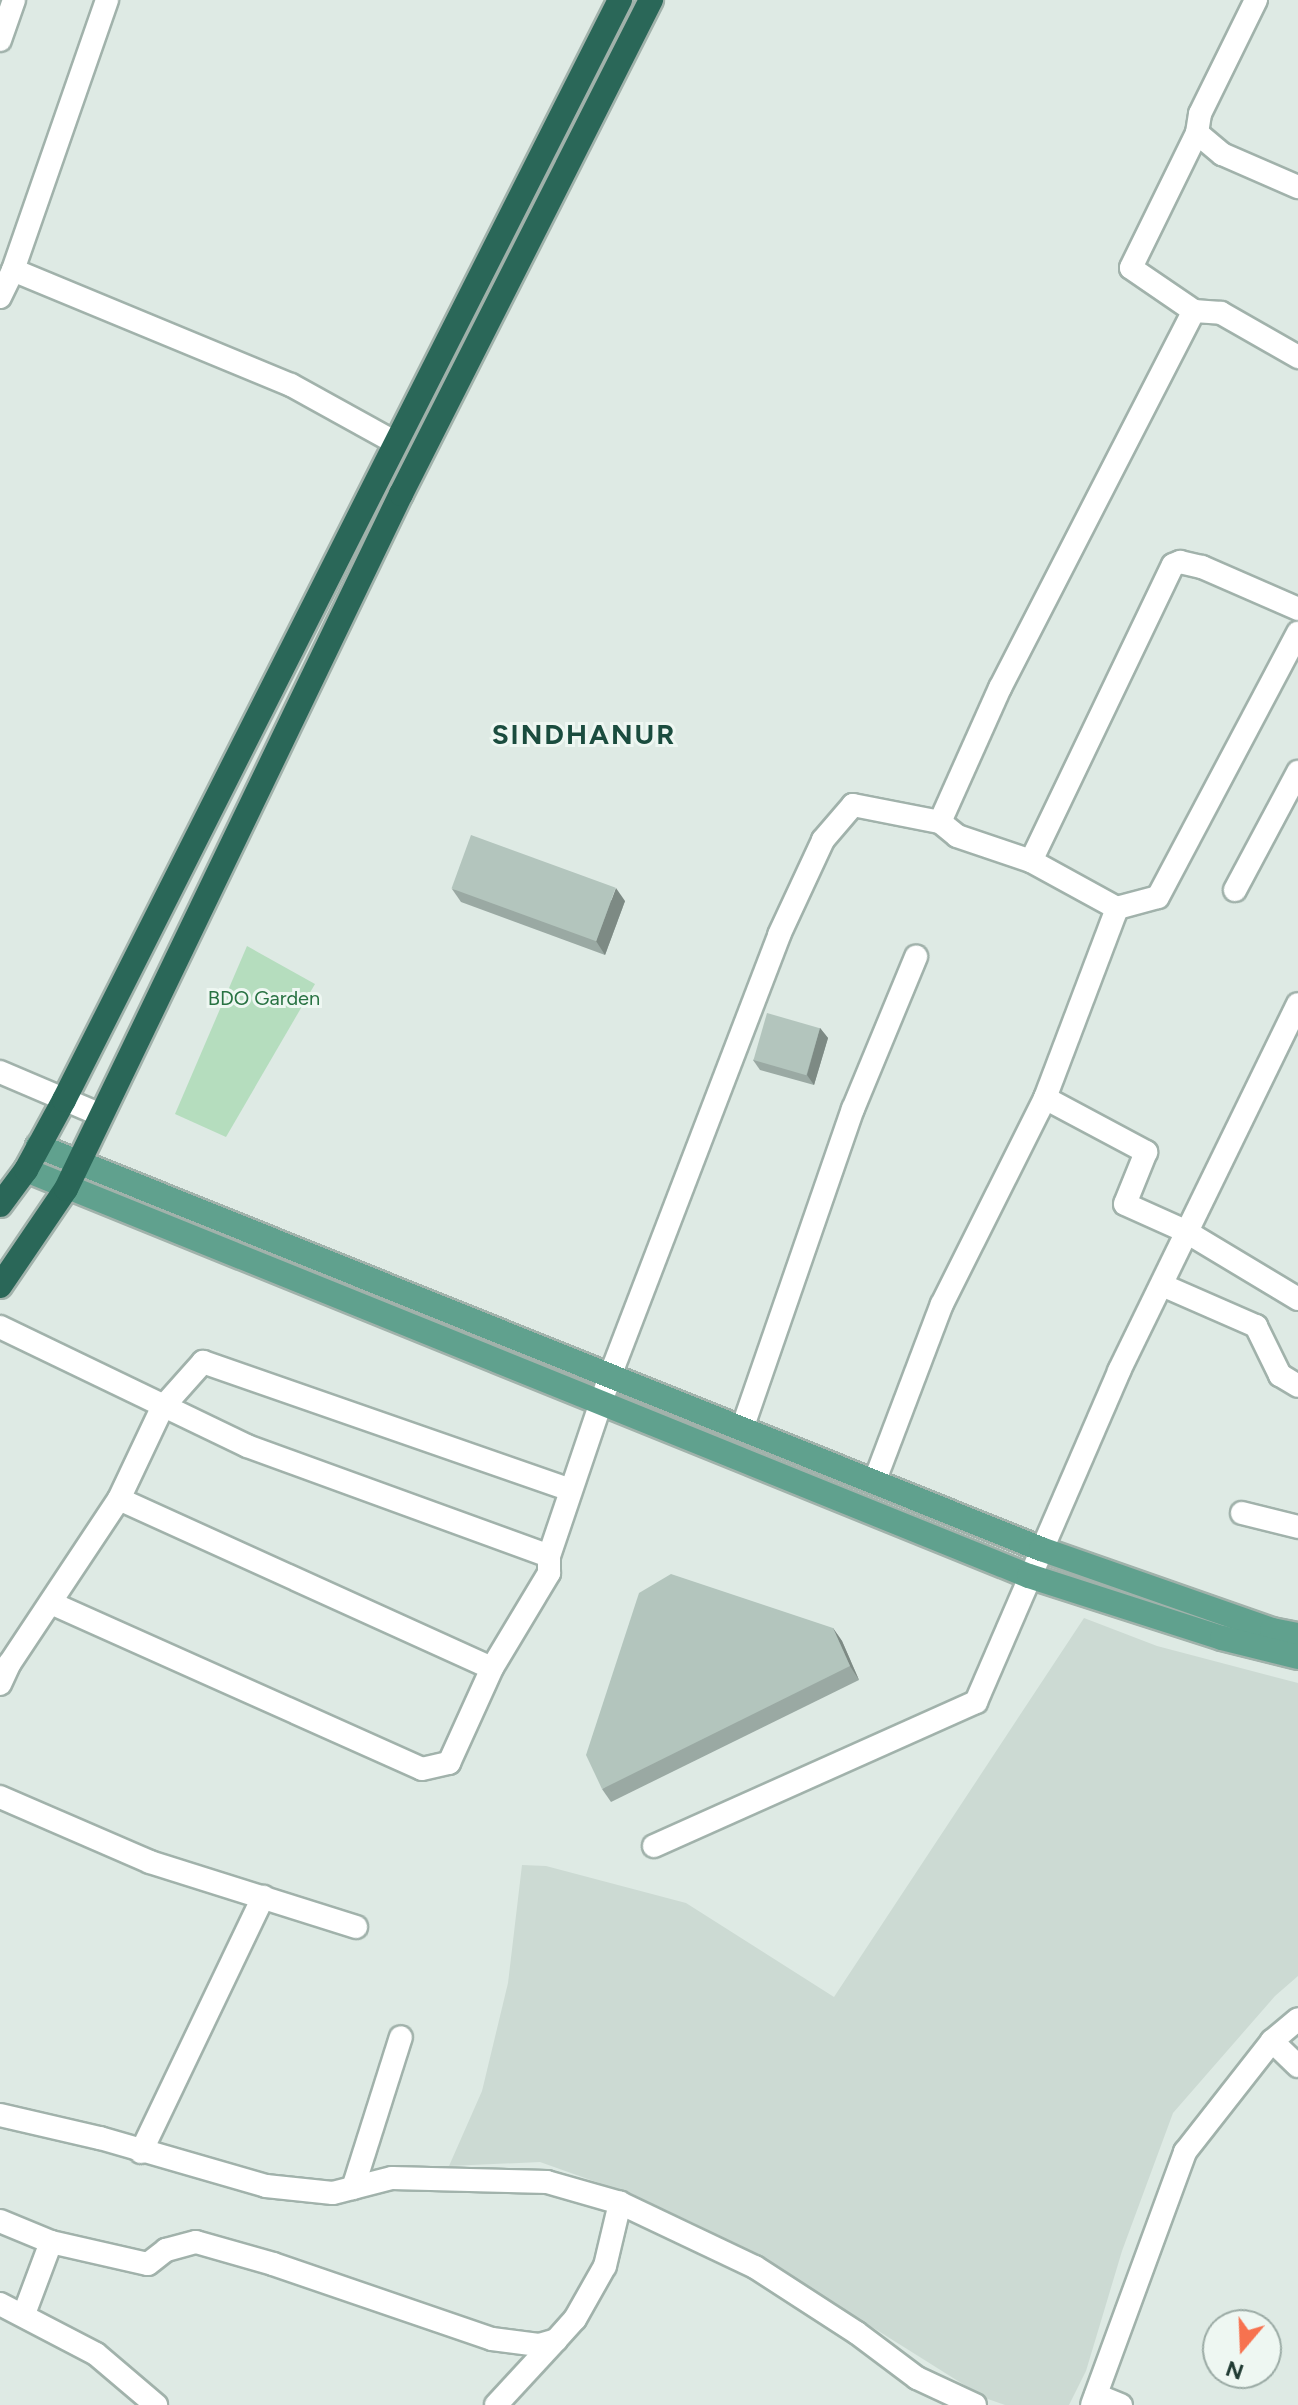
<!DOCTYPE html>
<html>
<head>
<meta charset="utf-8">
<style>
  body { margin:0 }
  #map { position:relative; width:1298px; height:2405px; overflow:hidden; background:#deeae4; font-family:Figtree,sans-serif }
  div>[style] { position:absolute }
  .built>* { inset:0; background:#ccdad3 }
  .green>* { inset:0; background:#b5ddbe }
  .roads { filter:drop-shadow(2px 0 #a1b2ab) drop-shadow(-2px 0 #a1b2ab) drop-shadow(0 2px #a1b2ab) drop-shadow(0 -2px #a1b2ab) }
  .minor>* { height:22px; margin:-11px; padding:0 11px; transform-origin:11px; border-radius:11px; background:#fff }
  .major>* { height:24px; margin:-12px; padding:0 12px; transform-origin:12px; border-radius:12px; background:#60a18e }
  .highway>* { height:24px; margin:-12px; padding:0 12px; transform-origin:12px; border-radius:12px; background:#2a6758 }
  .wall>* { inset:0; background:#9aa9a3 }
  .shaded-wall>* { inset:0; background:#7d8a84 }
  .building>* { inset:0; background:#b3c5bd; transform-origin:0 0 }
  span { translate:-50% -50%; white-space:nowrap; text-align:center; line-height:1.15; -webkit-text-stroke:6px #eef7f2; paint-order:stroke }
  .park-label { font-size:20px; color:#287242 }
  .district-label { font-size:28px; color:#1a4c3e; font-weight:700; letter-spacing:2px }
  .north { position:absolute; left:1202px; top:2309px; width:80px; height:80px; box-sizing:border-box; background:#eef7f2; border:2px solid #9baba5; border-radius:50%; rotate:199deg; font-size:22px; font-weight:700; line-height:32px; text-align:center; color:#1f3a32 }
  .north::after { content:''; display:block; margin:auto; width:28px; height:36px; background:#f7724f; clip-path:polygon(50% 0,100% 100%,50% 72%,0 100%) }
</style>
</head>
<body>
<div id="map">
  <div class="built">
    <i style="clip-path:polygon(1084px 1618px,1157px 1646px,1298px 1683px,1298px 1976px,1275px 1996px,1173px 2113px,1122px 2251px,1086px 2371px,1069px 2405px,1005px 2405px,985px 2398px,794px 2278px,692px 2222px,599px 2183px,540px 2162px,449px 2166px,482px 2091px,508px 1983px,522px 1865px,546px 1866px,686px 1903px,834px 1997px)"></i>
  </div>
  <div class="green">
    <i style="clip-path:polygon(247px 946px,315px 984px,226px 1137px,175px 1114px)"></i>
  </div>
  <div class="roads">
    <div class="minor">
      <i style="left:1256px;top:0;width:127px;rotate:116.2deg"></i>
      <i style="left:1200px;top:114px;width:19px;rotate:99deg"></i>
      <i style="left:1197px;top:133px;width:150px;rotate:116.1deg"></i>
      <i style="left:1131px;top:268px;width:76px;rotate:34.3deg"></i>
      <i style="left:1194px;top:311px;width:27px;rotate:4deg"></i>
      <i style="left:1221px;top:313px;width:89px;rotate:29.7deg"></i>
      <i style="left:0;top:40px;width:42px;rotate:-70.7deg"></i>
      <i style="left:1197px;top:133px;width:33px;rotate:40deg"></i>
      <i style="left:1222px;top:154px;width:83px;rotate:23.5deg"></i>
      <i style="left:13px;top:270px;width:301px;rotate:22.5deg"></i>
      <i style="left:291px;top:385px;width:120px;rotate:28.9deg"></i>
      <i style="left:0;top:297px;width:30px;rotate:-64deg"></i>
      <i style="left:13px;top:270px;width:286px;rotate:-70.8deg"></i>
      <i style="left:940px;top:822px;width:147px;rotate:-65.9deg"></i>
      <i style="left:1000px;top:688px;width:424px;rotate:-62.8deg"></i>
      <i style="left:1031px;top:861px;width:328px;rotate:-64.4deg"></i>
      <i style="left:1173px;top:565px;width:8px;rotate:-23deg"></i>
      <i style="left:1180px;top:562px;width:23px;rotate:13deg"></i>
      <i style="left:1202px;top:567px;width:105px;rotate:23.6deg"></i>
      <i style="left:1235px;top:890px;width:134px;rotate:-61.9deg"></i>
      <i style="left:0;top:1072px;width:110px;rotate:23.1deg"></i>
      <i style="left:1045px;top:1098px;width:115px;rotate:28.1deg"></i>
      <i style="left:1146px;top:1152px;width:56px;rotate:112deg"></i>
      <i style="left:1125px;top:1204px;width:66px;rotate:24.2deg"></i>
      <i style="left:1185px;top:1231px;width:132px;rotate:31deg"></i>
      <i style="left:1162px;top:1285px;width:103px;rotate:23.6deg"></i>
      <i style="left:1256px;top:1326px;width:55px;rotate:63.9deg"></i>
      <i style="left:1280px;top:1375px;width:21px;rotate:31deg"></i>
      <i style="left:0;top:1327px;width:274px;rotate:25.7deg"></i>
      <i style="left:247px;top:1446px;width:321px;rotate:20deg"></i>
      <i style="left:742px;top:1429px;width:339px;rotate:-70.9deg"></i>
      <i style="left:853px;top:1109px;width:165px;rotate:-67.5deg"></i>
      <i style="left:875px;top:1480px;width:188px;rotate:-69.2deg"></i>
      <i style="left:942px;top:1304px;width:230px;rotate:-63.4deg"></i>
      <i style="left:1045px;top:1098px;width:203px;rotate:-69.2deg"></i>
      <i style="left:119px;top:1499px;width:409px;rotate:24.4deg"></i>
      <i style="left:1242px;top:1513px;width:58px;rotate:14deg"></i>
      <i style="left:51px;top:1603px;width:406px;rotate:24.1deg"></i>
      <i style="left:422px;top:1769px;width:28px;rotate:-13deg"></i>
      <i style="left:449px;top:1763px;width:104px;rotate:-65.6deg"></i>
      <i style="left:492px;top:1668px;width:111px;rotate:-59deg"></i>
      <i style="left:549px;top:1573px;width:17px;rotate:-90deg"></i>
      <i style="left:549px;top:1556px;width:190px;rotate:-71.3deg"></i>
      <i style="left:610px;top:1376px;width:472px;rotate:-69deg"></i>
      <i style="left:779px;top:935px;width:105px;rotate:-65.1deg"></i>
      <i style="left:823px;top:840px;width:46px;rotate:-49.4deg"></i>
      <i style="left:853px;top:805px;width:89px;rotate:11.1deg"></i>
      <i style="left:940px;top:822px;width:22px;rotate:39deg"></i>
      <i style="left:957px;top:836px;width:78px;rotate:18.7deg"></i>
      <i style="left:1031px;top:861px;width:98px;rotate:28.7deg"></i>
      <i style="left:1117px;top:908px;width:42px;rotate:-15deg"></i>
      <i style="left:1158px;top:897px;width:299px;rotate:-62.1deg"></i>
      <i style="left:0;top:1684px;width:23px;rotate:-65deg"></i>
      <i style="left:10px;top:1663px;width:197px;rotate:-56.4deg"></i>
      <i style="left:119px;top:1499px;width:101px;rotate:-64.7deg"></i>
      <i style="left:162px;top:1408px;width:62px;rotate:-48.3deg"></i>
      <i style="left:203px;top:1362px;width:389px;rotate:19.2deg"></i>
      <i style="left:0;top:1797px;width:163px;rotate:23.4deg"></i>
      <i style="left:150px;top:1862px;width:216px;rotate:17.5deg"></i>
      <i style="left:654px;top:1846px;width:353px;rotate:-24.1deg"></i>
      <i style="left:976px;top:1702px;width:361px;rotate:-66.6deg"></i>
      <i style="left:1119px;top:1371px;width:408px;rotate:-64deg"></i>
      <i style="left:1272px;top:2041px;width:36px;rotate:44deg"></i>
      <i style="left:0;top:2115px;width:103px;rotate:13deg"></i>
      <i style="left:100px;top:2138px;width:173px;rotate:16.1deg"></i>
      <i style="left:266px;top:2186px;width:67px;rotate:6deg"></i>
      <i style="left:333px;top:2193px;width:61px;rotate:-14.3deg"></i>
      <i style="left:392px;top:2178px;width:155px;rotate:1.5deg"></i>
      <i style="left:547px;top:2182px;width:76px;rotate:16deg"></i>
      <i style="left:620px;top:2203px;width:149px;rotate:25.4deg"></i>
      <i style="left:755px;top:2267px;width:121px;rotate:32.9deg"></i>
      <i style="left:857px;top:2333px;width:75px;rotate:36.9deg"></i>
      <i style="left:917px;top:2378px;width:64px;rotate:25deg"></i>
      <i style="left:141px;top:2152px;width:283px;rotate:-64.4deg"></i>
      <i style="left:353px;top:2188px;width:158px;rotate:-72.4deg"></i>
      <i style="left:0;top:2221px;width:55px;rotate:22.4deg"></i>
      <i style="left:51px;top:2242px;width:99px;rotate:12.8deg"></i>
      <i style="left:148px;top:2264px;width:23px;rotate:-38deg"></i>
      <i style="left:166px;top:2250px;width:31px;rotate:-15deg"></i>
      <i style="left:196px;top:2242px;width:80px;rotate:15.9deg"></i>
      <i style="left:273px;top:2264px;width:231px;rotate:18.9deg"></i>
      <i style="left:492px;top:2339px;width:47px;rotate:7.3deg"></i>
      <i style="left:539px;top:2345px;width:18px;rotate:-16deg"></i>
      <i style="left:556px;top:2340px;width:28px;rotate:-48deg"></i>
      <i style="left:575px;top:2319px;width:61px;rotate:-60.5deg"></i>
      <i style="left:605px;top:2266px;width:65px;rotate:-76.6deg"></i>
      <i style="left:0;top:2304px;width:108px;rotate:27.5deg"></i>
      <i style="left:96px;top:2354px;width:79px;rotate:40.4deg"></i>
      <i style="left:24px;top:2314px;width:77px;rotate:-69.4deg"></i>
      <i style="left:1096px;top:2395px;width:27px;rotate:22deg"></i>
      <i style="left:496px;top:2405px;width:87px;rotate:-47.3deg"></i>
      <i style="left:1092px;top:2405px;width:270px;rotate:-69.8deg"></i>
      <i style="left:1185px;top:2152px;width:141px;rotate:-51.9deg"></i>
      <i style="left:1272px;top:2041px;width:34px;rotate:-40deg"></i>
    </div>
    <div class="major">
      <i style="left:38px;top:1146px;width:1081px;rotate:21.89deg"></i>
      <i style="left:1041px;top:1549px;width:245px;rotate:19.3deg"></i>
      <i style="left:1272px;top:1630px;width:26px;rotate:11deg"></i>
      <i style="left:26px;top:1170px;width:1082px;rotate:22.04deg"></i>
      <i style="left:1029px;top:1576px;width:203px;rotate:17.8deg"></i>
      <i style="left:1222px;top:1638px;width:78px;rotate:14deg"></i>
    </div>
    <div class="highway">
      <i style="left:0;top:1205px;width:44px;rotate:-53.4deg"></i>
      <i style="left:26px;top:1170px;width:80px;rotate:-61.5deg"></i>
      <i style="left:64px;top:1100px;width:1233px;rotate:-63.19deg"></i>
      <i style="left:0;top:1286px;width:117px;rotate:-55.8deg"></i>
      <i style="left:66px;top:1189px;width:772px;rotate:-64.27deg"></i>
      <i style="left:401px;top:494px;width:554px;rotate:-63.16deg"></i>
    </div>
  </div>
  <div class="wall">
    <i style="clip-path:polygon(452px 889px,625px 901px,605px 955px,461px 902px)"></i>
    <i style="clip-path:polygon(820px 1028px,828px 1038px,814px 1085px,760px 1070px,753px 1060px)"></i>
    <i style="clip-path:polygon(833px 1628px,842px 1641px,859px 1680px,611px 1802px,602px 1789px)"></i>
  </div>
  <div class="shaded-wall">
    <i style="clip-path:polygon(616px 888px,625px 901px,605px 955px,596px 941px)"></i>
    <i style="clip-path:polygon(820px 1028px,828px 1038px,814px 1085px,807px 1075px)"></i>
    <i style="clip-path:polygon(833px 1628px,842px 1641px,859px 1680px,850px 1666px)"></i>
  </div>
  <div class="building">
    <i style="left:471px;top:835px;width:154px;height:57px;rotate:20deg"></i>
    <i style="left:767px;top:1013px;width:55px;height:49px;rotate:16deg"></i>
    <i style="clip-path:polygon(671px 1574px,833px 1628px,850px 1666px,602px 1789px,586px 1755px,639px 1593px)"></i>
  </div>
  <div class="park-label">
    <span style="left:264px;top:998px">BDO Garden</span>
  </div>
  <div class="district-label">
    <span style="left:584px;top:734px">SINDHANUR</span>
  </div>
  <div class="north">N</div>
</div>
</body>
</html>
